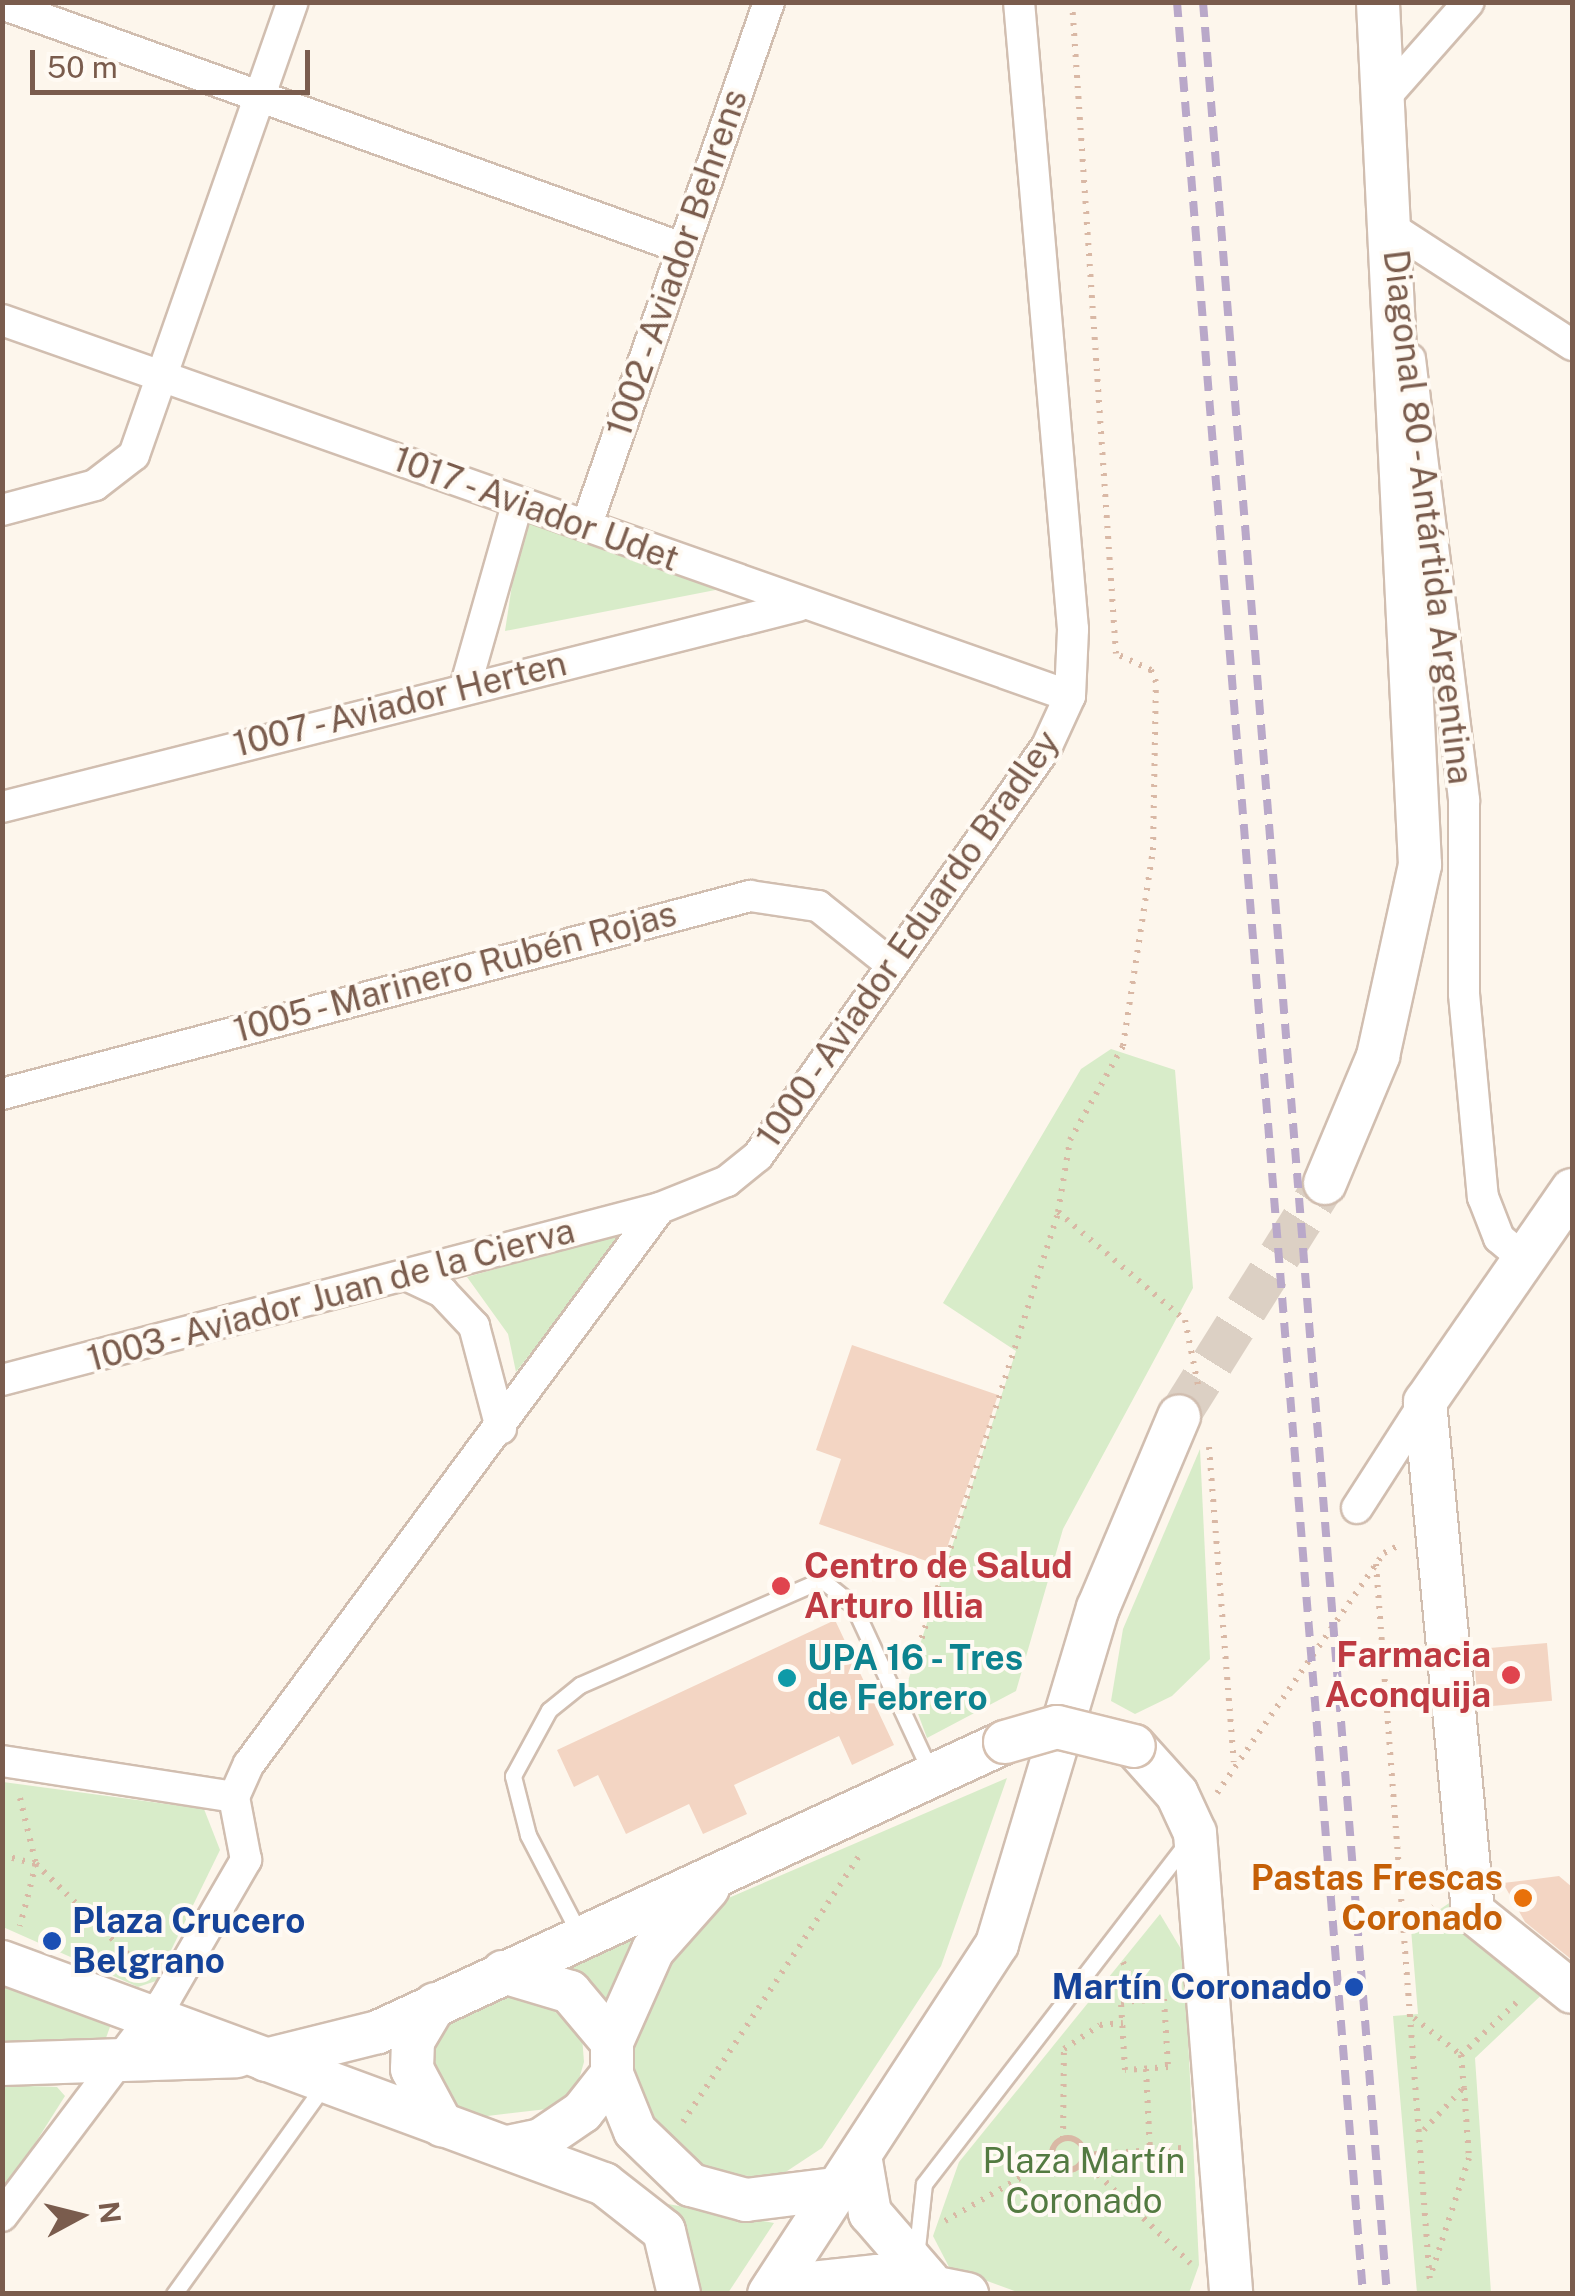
<!DOCTYPE html>
<html>
<head>
<meta charset="utf-8">
<style>
  body { margin:0 }
  #map { position:relative; width:1575px; height:2296px; overflow:hidden; background:#fdf6ec; font-family:"Public Sans",sans-serif }
  div>[style] { position:absolute }
  .green>* { inset:0; background:#d8ecc9 }
  .building>* { inset:0; background:#f3d5c3; transform-origin:0 0 }
  .secondary-tunnel>* { height:42px; margin-top:-21px; transform-origin:0; background:repeating-linear-gradient(90deg,#dcd0c4 0 42px,transparent 0 63px) }
  .path>* { height:6px; margin-top:-3px; transform-origin:0; background:repeating-linear-gradient(90deg,#d9b8a5 0 2.5px,transparent 0 10.5px) }
  .path>.ring { margin:-3px; padding:0; box-sizing:content-box; background:none; border:6px solid #d9b8a5; border-radius:50% }
  .roads { filter:drop-shadow(2px 0 #d1beb0) drop-shadow(-2px 0 #d1beb0) drop-shadow(0 2px #d1beb0) drop-shadow(0 -2px #d1beb0) }
  .lane>* { height:15px; margin:-7.5px; padding:0 7.5px; transform-origin:7.5px; border-radius:7.5px; background:#fff }
  .street>* { height:30px; margin:-15px; padding:0 15px; transform-origin:15px; border-radius:15px; background:#fff }
  .secondary>* { height:42px; margin:-21px; padding:0 21px; transform-origin:21px; border-radius:21px; background:#fff }
  .rail>* { height:8px; margin-top:-4px; transform-origin:0; background:repeating-linear-gradient(90deg,#b9a8c9 0 15px,transparent 0 25px) }
  .bridges { filter:drop-shadow(2px 0 #d6c0b0) drop-shadow(-2px 0 #d6c0b0) drop-shadow(0 2px #d6c0b0) drop-shadow(0 -2px #d6c0b0) }
  .secondary-bridge>* { height:42px; margin:-21px; padding:0 21px; transform-origin:21px; border-radius:21px; background:#fff }
  .dots>* { width:28px; height:28px; translate:-50% -50%; box-sizing:border-box; border:5px solid #fffaf3; border-radius:50% }
  span { translate:-50% -50%; white-space:nowrap; text-align:center; line-height:1.15; -webkit-text-stroke:8px #fffaf3; paint-order:stroke }
  .street-label { font-size:35px; color:#7a5c4d }
  .health-label { font-size:35px; color:#be3a42; font-weight:700 }
  .left { translate:0 -50%; text-align:left }
  .right { translate:-100% -50%; text-align:right }
  .culture-label { font-size:35px; color:#0d838f; font-weight:700 }
  .food-label { font-size:35px; color:#c56008; font-weight:700 }
  .transit-label { font-size:35px; color:#164399; font-weight:700 }
  .park-label { font-size:35px; color:#537a41 }
  .frame { position:absolute; inset:0; border:5px solid #7a5c4d; pointer-events:none }
  .north { position:absolute; left:30px; top:2166px; width:100px; height:100px; -webkit-text-stroke:8px #fffaf3; paint-order:stroke; rotate:83deg; font-size:28px; font-weight:700; line-height:40px; text-align:center; color:#7a5c4d }
  .north::after { content:''; display:block; margin:auto; width:35px; height:45px; background:#7a5c4d; clip-path:polygon(50% 0,100% 100%,50% 72%,0 100%) }
  .scale { position:absolute; left:30px; top:50px; width:280px; height:45px; box-sizing:border-box; border:5px solid #7a5c4d; border-top:0; padding-left:12px; font-size:30px; line-height:35px; white-space:nowrap; color:#7a5c4d; -webkit-text-stroke:8px #fffaf3; paint-order:stroke }
</style>
</head>
<body>
<div id="map">
  <div class="green">
    <i style="clip-path:polygon(523px 513px,736px 586px,505px 631px)"></i>
    <i style="clip-path:polygon(1111px 1049px,1175px 1070px,1193px 1288px,1063px 1529px,1016px 1691px,927px 1738px,907px 1684px,1016px 1351px,943px 1303px,1081px 1069px)"></i>
    <i style="clip-path:polygon(626px 1232px,516px 1372px,508px 1334px,467px 1277px)"></i>
    <i style="clip-path:polygon(1200px 1449px,1210px 1659px,1172px 1696px,1135px 1714px,1111px 1701px,1123px 1629px)"></i>
    <i style="clip-path:polygon(1007px 1778px,941px 1966px,822px 2148px,775px 2179px,694px 2170px,653px 2132px,635px 2093px,627px 2041px,656px 1967px,703px 1909px)"></i>
    <i style="clip-path:polygon(3px 1782px,204px 1809px,220px 1850px,156px 1981px,138px 1987px,3px 1927px)"></i>
    <i style="clip-path:polygon(1461px 1895px,1550px 1987px,1475px 2058px,1491px 2293px,1417px 2293px,1393px 2016px,1418px 2014px,1411px 1929px)"></i>
    <i style="clip-path:polygon(1160px 1914px,1184px 1954px,1199px 2265px,1189px 2293px,1020px 2293px,949px 2267px,933px 2236px,959px 2162px)"></i>
    <i style="clip-path:polygon(648px 1922px,608px 2004px,557px 1963px)"></i>
    <i style="clip-path:polygon(2px 1971px,111px 2024px,106px 2038px,3px 2046px)"></i>
    <i style="clip-path:polygon(508px 1993px,552px 2009px,582px 2036px,584px 2062px,577px 2086px,547px 2109px,479px 2117px,447px 2100px,430px 2070px,431px 2035px,456px 2008px)"></i>
    <i style="clip-path:polygon(3px 2085px,57px 2087px,65px 2096px,3px 2194px)"></i>
    <i style="clip-path:polygon(668px 2204px,774px 2223px,728px 2293px,691px 2293px)"></i>
  </div>
  <div class="building">
    <i style="clip-path:polygon(852px 1345px,998px 1395px,941px 1566px,819px 1524px,841px 1459px,816px 1450px)"></i>
    <i style="clip-path:polygon(835px 1620px,894px 1745px,852px 1765px,839px 1736px,734px 1785px,747px 1814px,703px 1834px,689px 1804px,626px 1834px,598px 1775px,574px 1787px,557px 1750px)"></i>
    <i style="left:1547px;top:1643px;width:58px;height:74px;rotate:85deg"></i>
    <i style="clip-path:polygon(1559px 1876px,1572px 1887px,1572px 1960px,1525px 1922px,1503px 1883px)"></i>
  </div>
  <div class="secondary-tunnel">
    <i style="left:1179px;top:1416px;width:275px;rotate:-57.9deg"></i>
  </div>
  <div class="path">
    <i style="left:1072px;top:2px;width:653px;rotate:86.14deg"></i>
    <i style="left:1058px;top:1212px;width:167px;rotate:40.4deg"></i>
    <i style="left:1185px;top:1320px;width:66px;rotate:78.7deg"></i>
    <i style="left:1209px;top:1447px;width:316px;rotate:85.5deg"></i>
    <i style="left:1376px;top:1564px;width:721px;rotate:85.7deg"></i>
    <i style="left:912px;top:1668px;width:479px;rotate:-72.2deg"></i>
    <i style="left:1058px;top:1212px;width:73px;rotate:-80.5deg"></i>
    <i style="left:1070px;top:1140px;width:108px;rotate:-60.6deg"></i>
    <i style="left:1123px;top:1046px;width:198px;rotate:-81.3deg"></i>
    <i style="left:1153px;top:850px;width:168px;rotate:-89deg"></i>
    <i style="left:1156px;top:682px;width:13px;rotate:-113deg"></i>
    <i style="left:1151px;top:670px;width:38px;rotate:-155deg"></i>
    <i style="left:1217px;top:1793px;width:292px;rotate:-55.2deg"></i>
    <i style="left:1384px;top:1553px;width:20px;rotate:-27deg"></i>
    <i style="left:20px;top:1798px;width:68px;rotate:76.4deg"></i>
    <i style="left:36px;top:1864px;width:64px;rotate:104.5deg"></i>
    <i style="left:2px;top:1855px;width:35px;rotate:15deg"></i>
    <i style="left:36px;top:1864px;width:154px;rotate:44.5deg"></i>
    <i style="left:1407px;top:1925px;width:32px;rotate:-34deg"></i>
    <i style="left:1123px;top:1962px;width:44px;rotate:62.9deg"></i>
    <i style="left:1164px;top:1999px;width:68px;rotate:86.6deg"></i>
    <i style="left:1168px;top:2067px;width:43px;rotate:176deg"></i>
    <i style="left:1125px;top:2070px;width:68px;rotate:-93.4deg"></i>
    <i style="left:1121px;top:2002px;width:43px;rotate:-4deg"></i>
    <i style="left:1414px;top:2018px;width:60px;rotate:38.2deg"></i>
    <i style="left:1461px;top:2055px;width:33px;rotate:85deg"></i>
    <i style="left:1464px;top:2088px;width:70px;rotate:85.9deg"></i>
    <i style="left:1469px;top:2158px;width:119px;rotate:108.1deg"></i>
    <i style="left:1064px;top:2049px;width:43px;rotate:-33.7deg"></i>
    <i style="left:1100px;top:2025px;width:23px;rotate:-5deg"></i>
    <i style="left:1461px;top:2055px;width:81px;rotate:-43.5deg"></i>
    <i style="left:1146px;top:2069px;width:81px;rotate:87.2deg"></i>
    <i style="left:683px;top:2122px;width:323px;rotate:-56.5deg"></i>
    <i style="left:1424px;top:2130px;width:57px;rotate:-47.1deg"></i>
    <i class="ring" style="left:1052px;top:2138px;width:26px;height:26px"></i>
    <i style="left:1063px;top:2139px;width:94px;rotate:-89.4deg"></i>
    <i style="left:1084px;top:2155px;width:98px;rotate:-4.1deg"></i>
    <i style="left:1083px;top:2160px;width:149px;rotate:43.9deg"></i>
    <i style="left:945px;top:2221px;width:125px;rotate:-29.9deg"></i>
  </div>
  <div class="roads">
    <div class="lane">
      <i style="left:580px;top:1935px;width:113px;rotate:-117.5deg"></i>
      <i style="left:528px;top:1835px;width:61px;rotate:-104.3deg"></i>
      <i style="left:513px;top:1776px;width:75px;rotate:-61.4deg"></i>
      <i style="left:549px;top:1710px;width:40px;rotate:-39deg"></i>
      <i style="left:580px;top:1685px;width:264px;rotate:-23.5deg"></i>
      <i style="left:822px;top:1580px;width:40px;rotate:39deg"></i>
      <i style="left:853px;top:1605px;width:185px;rotate:65.1deg"></i>
      <i style="left:917px;top:2248px;width:64px;rotate:-83.8deg"></i>
      <i style="left:924px;top:2184px;width:431px;rotate:-52.4deg"></i>
      <i style="left:174px;top:2294px;width:257px;rotate:-54.3deg"></i>
    </div>
    <div class="street">
      <i style="left:2px;top:4px;width:719px;rotate:19.74deg"></i>
      <i style="left:1386px;top:96px;width:125px;rotate:-48.6deg"></i>
      <i style="left:1392px;top:228px;width:215px;rotate:33deg"></i>
      <i style="left:2px;top:320px;width:1132px;rotate:19.4deg"></i>
      <i style="left:1410px;top:359px;width:444px;rotate:83deg"></i>
      <i style="left:1464px;top:800px;width:194px;rotate:90deg"></i>
      <i style="left:1464px;top:994px;width:204px;rotate:84.7deg"></i>
      <i style="left:1483px;top:1197px;width:44px;rotate:68.7deg"></i>
      <i style="left:1499px;top:1238px;width:30px;rotate:40deg"></i>
      <i style="left:2px;top:510px;width:96px;rotate:-15deg"></i>
      <i style="left:95px;top:485px;width:49px;rotate:-37.6deg"></i>
      <i style="left:134px;top:455px;width:480px;rotate:-70.7deg"></i>
      <i style="left:587px;top:524px;width:553px;rotate:-70.78deg"></i>
      <i style="left:466px;top:684px;width:189px;rotate:-74.1deg"></i>
      <i style="left:2px;top:807px;width:821px;rotate:-14.17deg"></i>
      <i style="left:2px;top:1094px;width:774px;rotate:-14.83deg"></i>
      <i style="left:750px;top:896px;width:69px;rotate:8.4deg"></i>
      <i style="left:818px;top:906px;width:95px;rotate:38.6deg"></i>
      <i style="left:408px;top:1276px;width:38px;rotate:25deg"></i>
      <i style="left:442px;top:1292px;width:47px;rotate:46.7deg"></i>
      <i style="left:474px;top:1326px;width:106px;rotate:75.2deg"></i>
      <i style="left:2px;top:1380px;width:680px;rotate:-14.65deg"></i>
      <i style="left:660px;top:1208px;width:72px;rotate:-21.9deg"></i>
      <i style="left:727px;top:1181px;width:40px;rotate:-39deg"></i>
      <i style="left:758px;top:1156px;width:502px;rotate:-54.82deg"></i>
      <i style="left:1047px;top:746px;width:55px;rotate:-65.3deg"></i>
      <i style="left:1070px;top:696px;width:67px;rotate:-87.4deg"></i>
      <i style="left:1073px;top:629px;width:629px;rotate:-94.92deg"></i>
      <i style="left:1357px;top:1508px;width:126px;rotate:-57.3deg"></i>
      <i style="left:2px;top:1761px;width:235px;rotate:8.8deg"></i>
      <i style="left:2px;top:2216px;width:273px;rotate:-53deg"></i>
      <i style="left:166px;top:1998px;width:160px;rotate:-59.9deg"></i>
      <i style="left:246px;top:1860px;width:64px;rotate:-100.8deg"></i>
      <i style="left:234px;top:1797px;width:36px;rotate:-66deg"></i>
      <i style="left:249px;top:1764px;width:691px;rotate:-53.53deg"></i>
    </div>
    <div class="secondary">
      <i style="left:1325px;top:1183px;width:138px;rotate:-67.3deg"></i>
      <i style="left:1378px;top:1056px;width:196px;rotate:-77.6deg"></i>
      <i style="left:1420px;top:865px;width:864px;rotate:-92.79deg"></i>
      <i style="left:1572px;top:1190px;width:258px;rotate:124.7deg"></i>
      <i style="left:1425px;top:1402px;width:512px;rotate:84.62deg"></i>
      <i style="left:1473px;top:1912px;width:127px;rotate:38.9deg"></i>
      <i style="left:1134px;top:1746px;width:64px;rotate:48.1deg"></i>
      <i style="left:1177px;top:1794px;width:43px;rotate:65.2deg"></i>
      <i style="left:1195px;top:1833px;width:462px;rotate:85.5deg"></i>
      <i style="left:2px;top:1962px;width:642px;rotate:20.24deg"></i>
      <i style="left:604px;top:2184px;width:76px;rotate:38.1deg"></i>
      <i style="left:664px;top:2231px;width:65px;rotate:76.6deg"></i>
      <i style="left:503px;top:1972px;width:70px;rotate:16.6deg"></i>
      <i style="left:570px;top:1992px;width:65px;rotate:50deg"></i>
      <i style="left:612px;top:2042px;width:32px;rotate:90deg"></i>
      <i style="left:612px;top:2074px;width:48px;rotate:128.3deg"></i>
      <i style="left:582px;top:2112px;width:50px;rotate:145.7deg"></i>
      <i style="left:541px;top:2140px;width:33px;rotate:168deg"></i>
      <i style="left:435px;top:2004px;width:43px;rotate:120.7deg"></i>
      <i style="left:413px;top:2041px;width:28px;rotate:92deg"></i>
      <i style="left:412px;top:2069px;width:64px;rotate:61.8deg"></i>
      <i style="left:612px;top:2042px;width:101px;rotate:-66deg"></i>
      <i style="left:653px;top:1950px;width:83px;rotate:-48.4deg"></i>
      <i style="left:266px;top:2060px;width:115px;rotate:-14deg"></i>
      <i style="left:378px;top:2032px;width:691px;rotate:-24.82deg"></i>
      <i style="left:2px;top:2064px;width:235px;rotate:-1.9deg"></i>
      <i style="left:612px;top:2074px;width:61px;rotate:68deg"></i>
      <i style="left:635px;top:2131px;width:78px;rotate:44deg"></i>
      <i style="left:691px;top:2185px;width:57px;rotate:15.3deg"></i>
      <i style="left:746px;top:2200px;width:97px;rotate:-7.1deg"></i>
      <i style="left:861px;top:2161px;width:53px;rotate:80.2deg"></i>
      <i style="left:870px;top:2213px;width:89px;rotate:49.1deg"></i>
      <i style="left:774px;top:2287px;width:104px;rotate:-6.1deg"></i>
      <i style="left:877px;top:2276px;width:92px;rotate:11.3deg"></i>
      <i style="left:769px;top:2294px;width:418px;rotate:-56.9deg"></i>
      <i style="left:997px;top:1944px;width:351px;rotate:-73.3deg"></i>
      <i style="left:1098px;top:1608px;width:208px;rotate:-67.1deg"></i>
    </div>
  </div>
  <div class="rail">
    <i style="left:1177px;top:2px;width:2300px;rotate:85.36deg"></i>
    <i style="left:1203px;top:2px;width:2299px;rotate:85.41deg"></i>
  </div>
  <div class="bridges">
    <div class="secondary-bridge">
      <i style="left:1005px;top:1742px;width:54px;rotate:-16.1deg"></i>
      <i style="left:1057px;top:1727px;width:79px;rotate:13.9deg"></i>
    </div>
  </div>
  <div class="dots">
    <i style="left:781px;top:1586px;background:#e0444e"></i>
    <i style="left:1511px;top:1675px;background:#e0444e"></i>
    <i style="left:787px;top:1678px;background:#0f9aa8"></i>
    <i style="left:1523px;top:1898px;background:#e8710a"></i>
    <i style="left:52px;top:1941px;background:#1a4fb4"></i>
    <i style="left:1354px;top:1987px;background:#1a4fb4"></i>
  </div>
  <div class="street-label">
    <span style="left:677px;top:263px;rotate:-71deg">1002 - Aviador Behrens</span>
    <span style="left:536px;top:509px;rotate:20deg">1017 - Aviador Udet</span>
    <span style="left:1428px;top:517px;rotate:83deg">Diagonal 80 - Antártida Argentina</span>
    <span style="left:400px;top:704px;rotate:-14deg">1007 - Aviador Herten</span>
    <span style="left:908px;top:939px;rotate:-55deg">1000 - Aviador Eduardo Bradley</span>
    <span style="left:455px;top:972px;rotate:-15deg">1005 - Marinero Rubén Rojas</span>
    <span style="left:331px;top:1295px;rotate:-15deg">1003 - Aviador Juan de la Cierva</span>
  </div>
  <div class="health-label">
    <span class="left" style="left:804px;top:1586px">Centro de Salud<br>Arturo Illia</span>
    <span class="right" style="left:1491px;top:1675px">Farmacia<br>Aconquija</span>
  </div>
  <div class="culture-label">
    <span class="left" style="left:807px;top:1678px">UPA 16 - Tres<br>de Febrero</span>
  </div>
  <div class="food-label">
    <span class="right" style="left:1503px;top:1898px">Pastas Frescas<br>Coronado</span>
  </div>
  <div class="transit-label">
    <span class="left" style="left:72px;top:1941px">Plaza Crucero<br>Belgrano</span>
    <span class="right" style="left:1332px;top:1987px">Martín Coronado</span>
  </div>
  <div class="park-label">
    <span style="left:1084px;top:2181px">Plaza Martín<br>Coronado</span>
  </div>
  <div class="frame"></div>
  <div class="north">N</div>
  <div class="scale">50 m</div>
</div>
</body>
</html>
